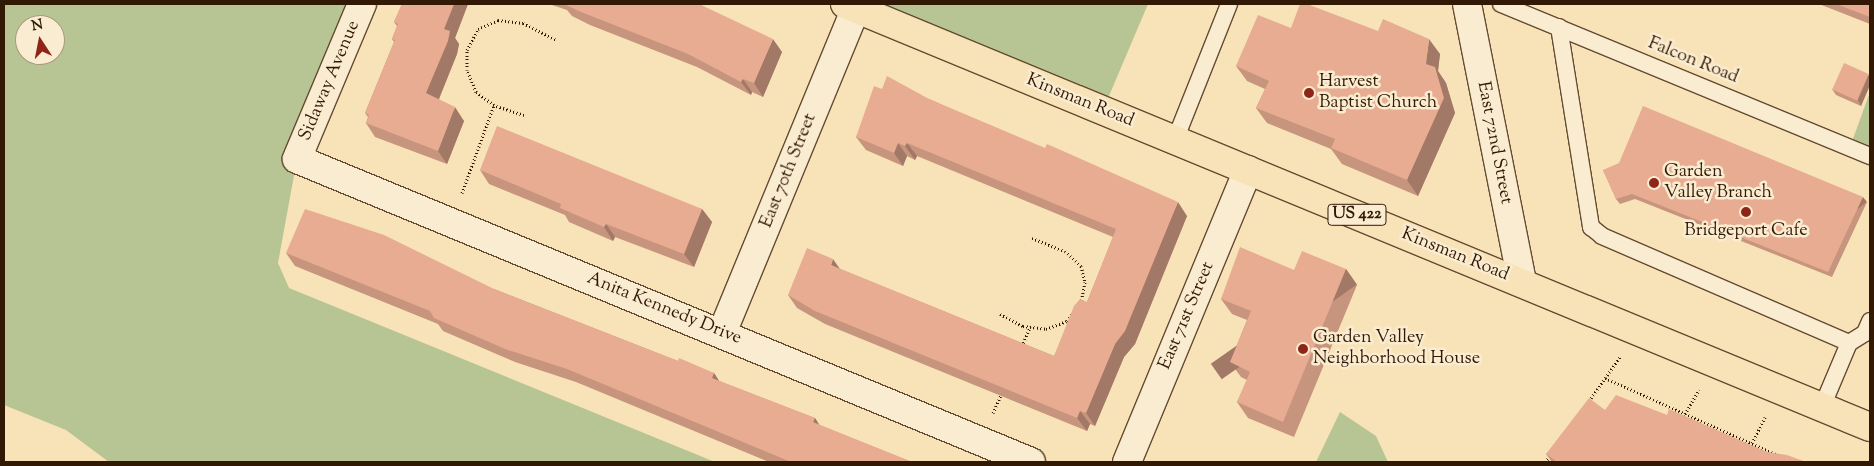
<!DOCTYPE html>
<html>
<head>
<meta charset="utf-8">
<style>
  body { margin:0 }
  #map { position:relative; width:1874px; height:466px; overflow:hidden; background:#f8e2b7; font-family:"Sorts Mill Goudy",serif }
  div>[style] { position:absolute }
  .green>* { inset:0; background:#b7c493 }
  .path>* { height:3px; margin-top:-1.5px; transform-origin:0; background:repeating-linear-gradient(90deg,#321906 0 1px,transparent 0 3.5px) }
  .roads { filter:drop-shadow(1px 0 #644b32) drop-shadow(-1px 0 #644b32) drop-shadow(0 1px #644b32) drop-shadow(0 -1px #644b32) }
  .lane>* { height:16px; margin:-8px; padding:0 8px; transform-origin:8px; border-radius:8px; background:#faecd0 }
  .street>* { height:28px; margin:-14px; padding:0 14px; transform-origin:14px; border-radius:14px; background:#faecd0 }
  .primary>* { height:28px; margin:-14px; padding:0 14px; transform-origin:14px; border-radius:14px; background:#f8e2b7 }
  .wall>* { inset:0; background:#c7947d }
  .shaded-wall>* { inset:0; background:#a27866; transform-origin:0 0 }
  .building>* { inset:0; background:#e7ac91; transform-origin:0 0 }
  .dots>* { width:14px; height:14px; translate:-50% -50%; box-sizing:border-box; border:2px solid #faecd0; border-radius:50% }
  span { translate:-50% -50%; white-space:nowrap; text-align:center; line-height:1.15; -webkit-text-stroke:5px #faecd0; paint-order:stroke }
  .shield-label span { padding:1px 4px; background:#faecd0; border:1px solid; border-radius:4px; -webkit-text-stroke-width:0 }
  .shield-label { font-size:16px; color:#321906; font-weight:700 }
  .street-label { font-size:18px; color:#321906 }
  .poi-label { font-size:18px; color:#321906 }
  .left { translate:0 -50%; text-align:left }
  .frame { position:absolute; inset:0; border:5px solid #321906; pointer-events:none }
  .north { position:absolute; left:15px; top:15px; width:50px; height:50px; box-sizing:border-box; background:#faecd0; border:1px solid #aa987f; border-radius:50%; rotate:349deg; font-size:14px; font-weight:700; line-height:20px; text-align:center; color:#321906 }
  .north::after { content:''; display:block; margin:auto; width:18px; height:22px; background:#8f2418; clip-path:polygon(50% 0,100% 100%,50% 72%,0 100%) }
</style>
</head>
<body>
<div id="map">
  <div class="green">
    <i style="clip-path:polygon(evenodd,4px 4px,362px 4px,297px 159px,278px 263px,289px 288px,715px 462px,109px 462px,66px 430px,4px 405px,4px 4px,25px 25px,55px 25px,55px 55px,25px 55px,25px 25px)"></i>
    <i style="clip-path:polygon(858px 4px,1148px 4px,1103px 110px)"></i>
    <i style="clip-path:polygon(1870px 92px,1870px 156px,1850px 147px)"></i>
    <i style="clip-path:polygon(1340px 412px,1376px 436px,1388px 462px,1316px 462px)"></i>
  </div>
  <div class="path">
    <i style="left:524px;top:115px;width:32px;rotate:-162deg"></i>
    <i style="left:494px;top:105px;width:22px;rotate:-144deg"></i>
    <i style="left:476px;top:92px;width:24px;rotate:-112deg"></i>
    <i style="left:467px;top:70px;width:20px;rotate:-90deg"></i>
    <i style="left:467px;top:50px;width:24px;rotate:-62deg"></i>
    <i style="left:478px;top:29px;width:22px;rotate:-24deg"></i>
    <i style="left:498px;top:20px;width:25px;rotate:7deg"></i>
    <i style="left:523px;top:23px;width:37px;rotate:27deg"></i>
    <i style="left:462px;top:193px;width:94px;rotate:-70deg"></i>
    <i style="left:1032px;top:238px;width:35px;rotate:22deg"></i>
    <i style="left:1065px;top:251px;width:22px;rotate:43deg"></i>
    <i style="left:1081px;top:266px;width:16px;rotate:76deg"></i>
    <i style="left:1085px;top:282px;width:20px;rotate:101deg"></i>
    <i style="left:1000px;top:314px;width:26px;rotate:28deg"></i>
    <i style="left:1023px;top:326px;width:23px;rotate:7deg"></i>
    <i style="left:1046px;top:329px;width:22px;rotate:-21deg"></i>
    <i style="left:1067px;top:321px;width:10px;rotate:-53deg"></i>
    <i style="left:1022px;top:346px;width:21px;rotate:-67deg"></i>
    <i style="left:1605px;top:378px;width:187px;rotate:24deg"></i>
    <i style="left:1589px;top:401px;width:54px;rotate:-54.8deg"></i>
    <i style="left:993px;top:413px;width:22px;rotate:-66deg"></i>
    <i style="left:1685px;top:414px;width:28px;rotate:-60deg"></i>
    <i style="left:1752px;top:443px;width:29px;rotate:-63deg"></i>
    <i style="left:1545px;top:462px;width:9px;rotate:-49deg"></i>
  </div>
  <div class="roads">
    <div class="lane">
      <i style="left:1501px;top:4px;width:399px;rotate:22.4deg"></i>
      <i style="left:1559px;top:27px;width:203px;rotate:80.9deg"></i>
      <i style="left:1591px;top:227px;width:14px;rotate:39deg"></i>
      <i style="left:1602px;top:236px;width:269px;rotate:23.4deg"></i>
      <i style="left:1849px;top:343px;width:69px;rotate:112.9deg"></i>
      <i style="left:1175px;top:140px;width:146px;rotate:-68.3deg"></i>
      <i style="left:1849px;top:343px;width:19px;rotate:-32deg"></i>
      <i style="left:1865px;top:333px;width:13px;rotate:-67deg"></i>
    </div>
    <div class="street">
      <i style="left:362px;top:4px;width:168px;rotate:112.8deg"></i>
      <i style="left:297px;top:159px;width:794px;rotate:22.43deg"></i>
      <i style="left:1467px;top:4px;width:284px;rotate:78.8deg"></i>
      <i style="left:722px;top:333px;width:352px;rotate:-67.6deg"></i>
      <i style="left:1127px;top:462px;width:316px;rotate:-67.5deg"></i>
    </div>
    <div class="primary">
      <i style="left:845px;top:4px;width:1109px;rotate:22.43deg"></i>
    </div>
  </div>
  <div class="wall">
    <i style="clip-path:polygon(402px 4px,468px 4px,455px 38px,459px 44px,457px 54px,439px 99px,464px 121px,447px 164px,375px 137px,366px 123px,368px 117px,365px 113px,394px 42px,392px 39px,397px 26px,394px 22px)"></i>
    <i style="clip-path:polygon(549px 4px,699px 4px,782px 52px,763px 97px,752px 92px,751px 95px,697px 67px,590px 25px,572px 16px,567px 10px)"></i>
    <i style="clip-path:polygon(1819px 4px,1870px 4px,1870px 24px)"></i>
    <i style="clip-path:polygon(1291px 28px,1440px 54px,1438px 71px,1446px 83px,1455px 113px,1418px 196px,1342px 164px,1331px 149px,1267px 123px,1256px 108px,1265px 89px,1247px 81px,1236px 66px)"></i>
    <i style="clip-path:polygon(1870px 75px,1870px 85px,1861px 106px,1836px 95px,1832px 89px)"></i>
    <i style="clip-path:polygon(882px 89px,929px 99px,1187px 216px,1135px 344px,1124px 357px,1095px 426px,1090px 424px,1087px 431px,825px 324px,797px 308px,788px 295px,840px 269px,1054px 356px,1087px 302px,1113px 237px,917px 156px,915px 160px,907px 156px,903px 166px,866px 150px,856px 137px)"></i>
    <i style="clip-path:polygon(480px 170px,702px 209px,712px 222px,694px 267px,615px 237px,613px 241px,569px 222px,565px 215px,489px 184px)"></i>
    <i style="clip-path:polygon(1603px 170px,1867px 202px,1832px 277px,1635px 199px,1620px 204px,1616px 199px)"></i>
    <i style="clip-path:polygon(286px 253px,494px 289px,678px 361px,714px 373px,719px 381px,815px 418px,819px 425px,912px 462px,769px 462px,576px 382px,515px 362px,443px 331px,438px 324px,295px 266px)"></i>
    <i style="clip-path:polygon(1346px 269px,1357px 285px,1294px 437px,1248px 418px,1237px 402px,1247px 380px,1241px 377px,1230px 362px,1247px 320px,1232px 314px,1221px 299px,1294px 270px)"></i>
    <i style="clip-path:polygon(1605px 410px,1667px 415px,1767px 452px,1806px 462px,1552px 462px,1546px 454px)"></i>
  </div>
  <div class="shaded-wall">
    <i style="clip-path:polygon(454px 4px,468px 4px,455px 38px,459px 44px,457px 54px,436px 106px,426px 93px,444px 29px)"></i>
    <i style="clip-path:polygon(773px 39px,782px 52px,763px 97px,754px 83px)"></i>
    <i style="clip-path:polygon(1429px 39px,1440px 54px,1438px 71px,1446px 83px,1455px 113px,1418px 196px,1407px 180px,1426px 64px)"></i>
    <i style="clip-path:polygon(1869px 74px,1870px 75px,1870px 85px,1861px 106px,1858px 100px)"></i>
    <i style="clip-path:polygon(743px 79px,752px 92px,751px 95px,741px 82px)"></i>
    <i style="clip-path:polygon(455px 107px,464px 121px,447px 164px,438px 151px)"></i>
    <i style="clip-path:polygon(898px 143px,907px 156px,903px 166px,894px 153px)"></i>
    <i style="clip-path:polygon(907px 143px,917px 156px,915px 160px,905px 146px)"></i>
    <i style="left:1863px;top:197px;width:6px;height:83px;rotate:51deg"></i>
    <i style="clip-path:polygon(1178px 202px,1187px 216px,1135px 344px,1124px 357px,1095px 426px,1086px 413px,1115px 344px)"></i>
    <i style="clip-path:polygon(702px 209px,712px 222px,694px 267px,684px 254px)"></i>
    <i style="clip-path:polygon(606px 224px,615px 237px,613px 241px,604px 227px)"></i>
    <i style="clip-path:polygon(833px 259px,842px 272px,831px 265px)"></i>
    <i style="left:1346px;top:269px;width:19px;height:165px;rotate:55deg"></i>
    <i style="clip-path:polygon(714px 373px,723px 387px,712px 378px)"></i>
    <i style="clip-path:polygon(1080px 411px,1090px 424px,1087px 431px,1077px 418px)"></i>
    <i style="clip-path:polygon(815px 418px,824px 432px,813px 422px)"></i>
  </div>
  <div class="building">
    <i style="clip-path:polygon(402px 4px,454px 4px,444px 29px,450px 31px,448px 41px,426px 93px,455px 107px,438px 151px,366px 123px,369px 115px,365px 113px,395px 40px,392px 39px,398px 24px,394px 22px)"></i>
    <i style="clip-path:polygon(564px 4px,699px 4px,773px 39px,754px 83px,743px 79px,741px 82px,688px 54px,581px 12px)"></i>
    <i style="clip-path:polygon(1300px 4px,1307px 4px,1378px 31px,1383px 19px,1429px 39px,1426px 64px,1435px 67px,1444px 98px,1407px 180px,1331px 148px,1335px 139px,1256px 108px,1269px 81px,1236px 66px,1258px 15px,1291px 28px)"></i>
    <i style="clip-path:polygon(1836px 4px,1870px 4px,1870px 17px)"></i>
    <i style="left:1844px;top:63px;width:27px;height:29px;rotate:24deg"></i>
    <i style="clip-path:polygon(887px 76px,929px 99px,1045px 148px,1047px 144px,1178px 202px,1125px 331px,1115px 344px,1086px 413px,1080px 411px,1077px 418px,815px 311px,788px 295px,807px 248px,833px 259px,831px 265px,1054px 356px,1074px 306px,1080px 299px,1087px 302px,1116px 229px,907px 143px,905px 146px,898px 143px,894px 153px,856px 137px,874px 86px,882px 89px)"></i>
    <i style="clip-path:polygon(1643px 106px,1863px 197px,1828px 272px,1632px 194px,1616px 199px,1603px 170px,1619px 163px)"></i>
    <i style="clip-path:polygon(497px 126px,702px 209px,684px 254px,606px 224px,604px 227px,560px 208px,561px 204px,480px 170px)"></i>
    <i style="clip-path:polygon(305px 209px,384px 235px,494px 289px,678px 361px,679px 358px,714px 373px,712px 378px,815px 418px,813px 422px,912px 462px,791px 462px,567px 369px,505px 349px,434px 318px,430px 311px,286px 253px)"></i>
    <i style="clip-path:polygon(1240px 247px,1294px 270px,1302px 251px,1346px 269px,1283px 422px,1237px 402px,1250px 372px,1230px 362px,1251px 311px,1221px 299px)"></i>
    <i style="clip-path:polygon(1616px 395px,1667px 415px,1669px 409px,1767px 452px,1787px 455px,1806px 462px,1557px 462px,1546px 454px,1589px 398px,1605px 410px)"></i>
  </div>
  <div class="dots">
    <i style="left:1309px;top:93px;background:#8f2418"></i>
    <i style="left:1654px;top:183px;background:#8f2418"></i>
    <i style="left:1746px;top:212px;background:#8f2418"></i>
    <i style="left:1303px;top:349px;background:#8f2418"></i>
  </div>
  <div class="shield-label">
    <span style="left:1357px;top:215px">US 422</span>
  </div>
  <div class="street-label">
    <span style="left:1693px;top:61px;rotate:22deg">Falcon Road</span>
    <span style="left:330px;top:81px;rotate:-67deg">Sidaway Avenue</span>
    <span style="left:1080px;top:101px;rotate:22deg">Kinsman Road</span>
    <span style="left:1494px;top:143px;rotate:79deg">East 72nd Street</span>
    <span style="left:789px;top:171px;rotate:-68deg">East 70th Street</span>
    <span style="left:1455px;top:255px;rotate:22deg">Kinsman Road</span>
    <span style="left:664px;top:309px;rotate:22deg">Anita Kennedy Drive</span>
    <span style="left:1187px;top:316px;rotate:-67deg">East 71st Street</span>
  </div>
  <div class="poi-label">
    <span class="left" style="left:1319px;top:93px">Harvest<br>Baptist Church</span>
    <span class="left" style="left:1664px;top:183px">Garden<br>Valley Branch</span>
    <span style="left:1746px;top:231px">Bridgeport Cafe</span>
    <span class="left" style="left:1313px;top:349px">Garden Valley<br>Neighborhood House</span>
  </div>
  <div class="frame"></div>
  <div class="north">N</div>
</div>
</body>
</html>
